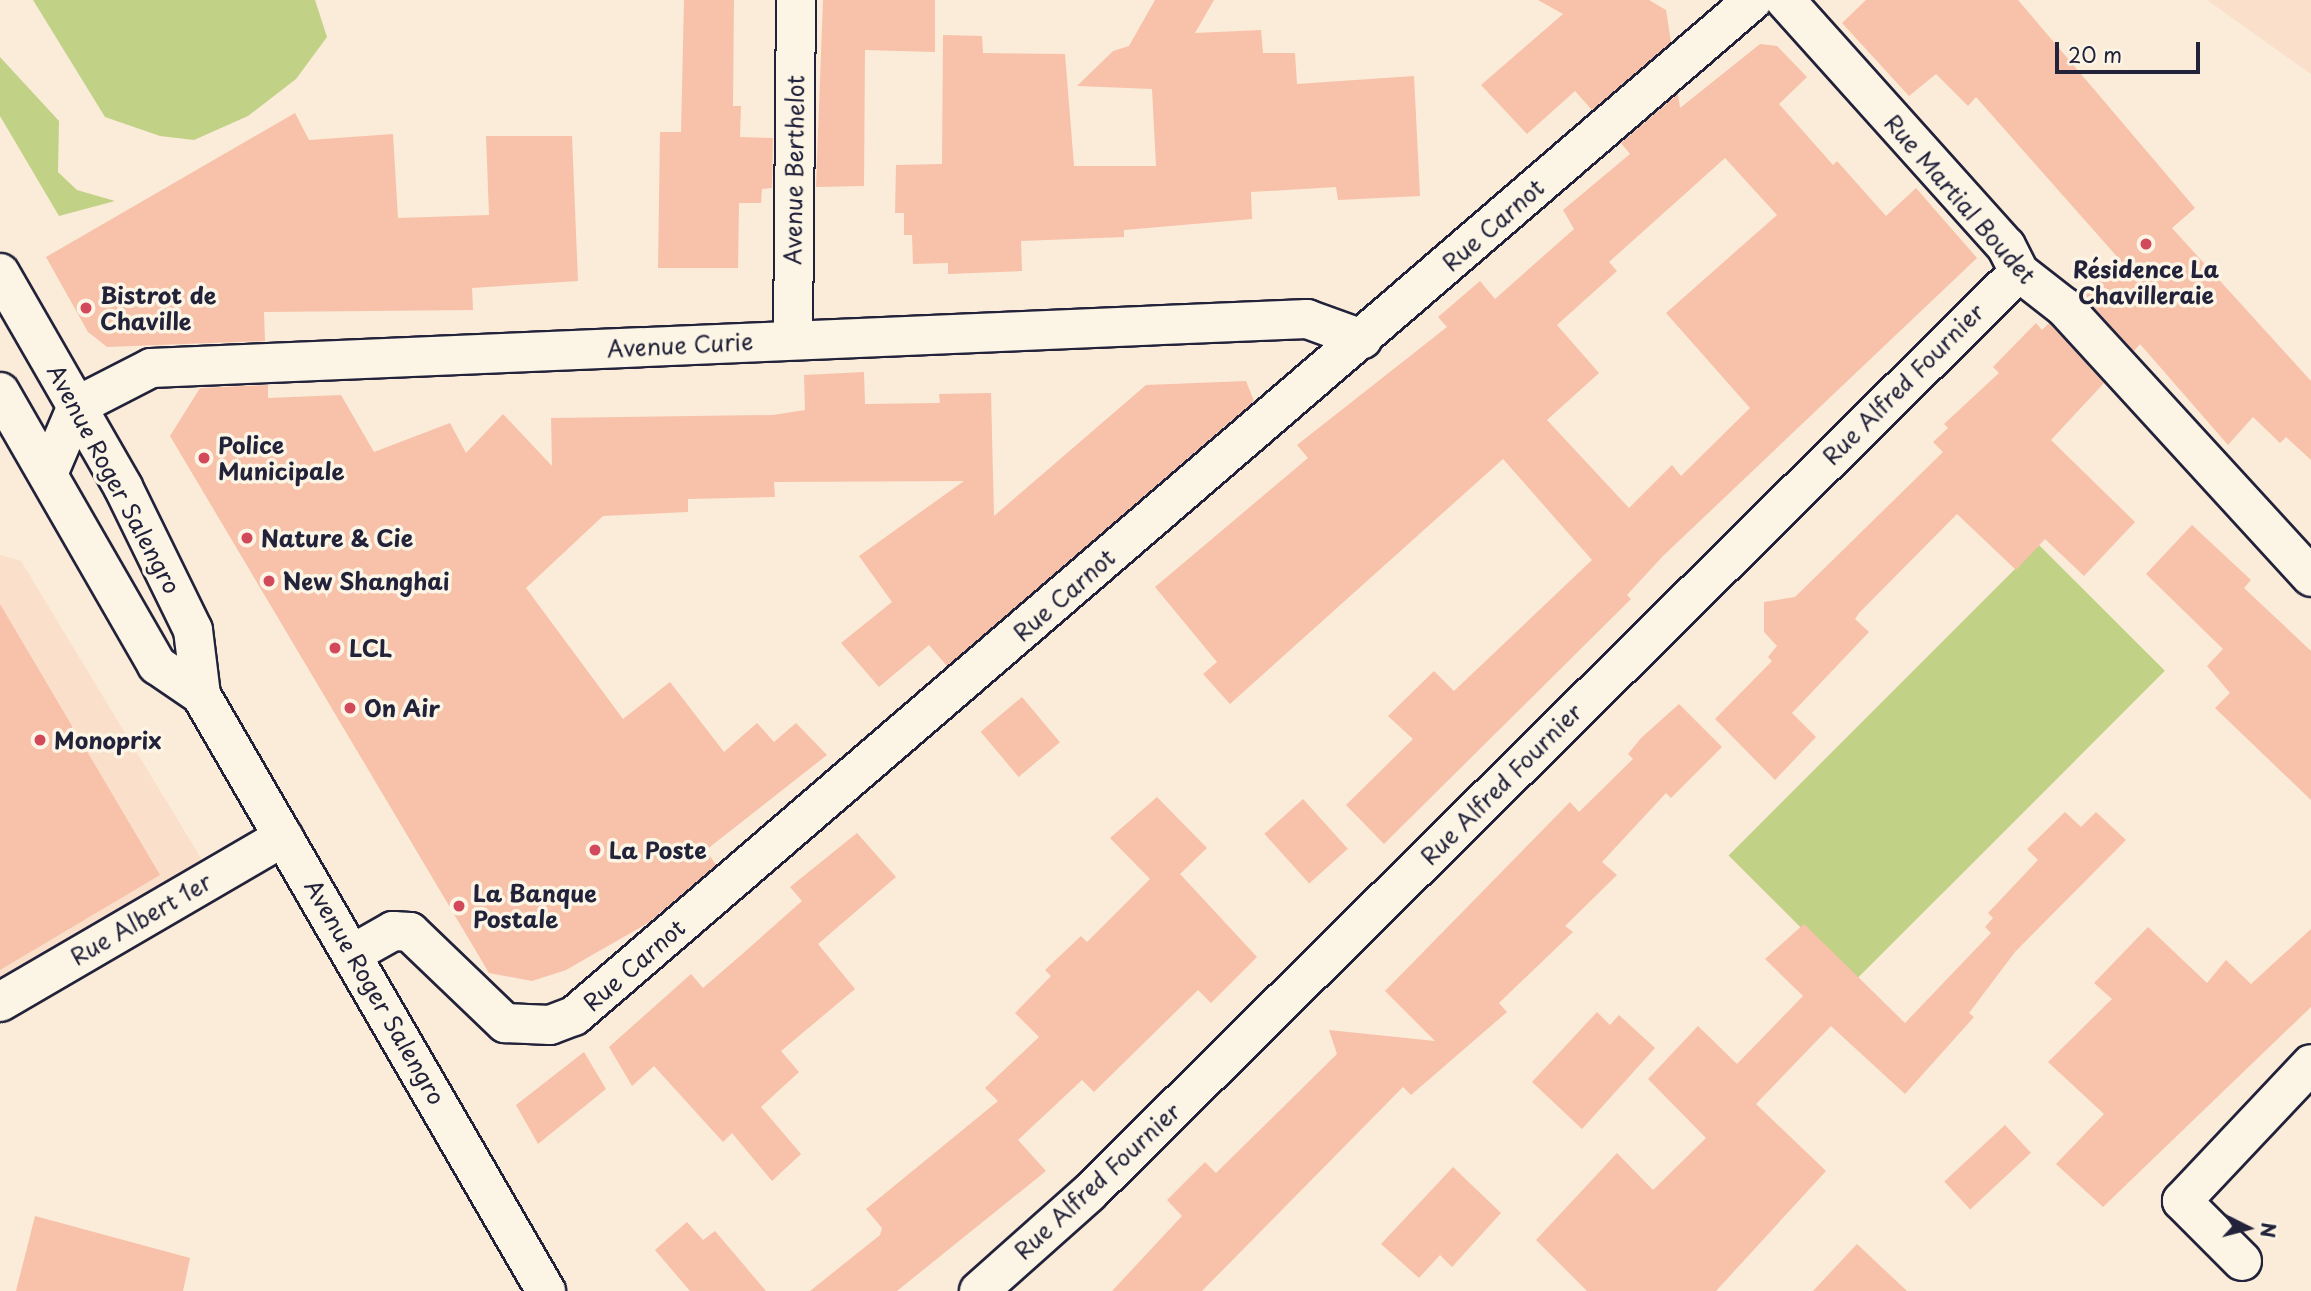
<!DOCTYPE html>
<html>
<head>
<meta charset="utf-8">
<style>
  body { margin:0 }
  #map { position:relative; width:2311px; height:1291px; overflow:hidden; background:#fbebd9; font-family:"Playpen Sans",sans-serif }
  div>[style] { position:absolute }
  .built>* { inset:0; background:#fadfcb }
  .green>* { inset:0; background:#c1d287; transform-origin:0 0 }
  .building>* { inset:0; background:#f7c2a9; transform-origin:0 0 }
  .roads { filter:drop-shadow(2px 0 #22223b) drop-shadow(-2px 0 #22223b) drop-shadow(0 2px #22223b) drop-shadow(0 -2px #22223b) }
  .minor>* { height:38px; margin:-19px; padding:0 19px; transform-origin:19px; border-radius:19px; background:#fcf5e5 }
  .major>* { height:38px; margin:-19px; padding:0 19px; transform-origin:19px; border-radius:19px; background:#fcf5e5 }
  .dots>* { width:19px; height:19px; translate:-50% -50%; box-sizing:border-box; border:4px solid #fcf5e5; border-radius:50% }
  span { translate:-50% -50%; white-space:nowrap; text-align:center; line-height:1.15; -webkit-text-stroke:7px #fcf5e5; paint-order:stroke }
  .street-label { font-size:23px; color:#22223b }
  .poi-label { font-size:23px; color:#22223b; font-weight:700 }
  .left { translate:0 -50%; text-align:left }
  .north { position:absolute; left:2213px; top:1193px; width:70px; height:70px; -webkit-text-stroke:5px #fcf5e5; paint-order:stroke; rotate:96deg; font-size:19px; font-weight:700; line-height:28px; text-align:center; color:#22223b }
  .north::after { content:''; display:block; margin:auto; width:24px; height:32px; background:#22223b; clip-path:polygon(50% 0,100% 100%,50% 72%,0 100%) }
  .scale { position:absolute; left:2055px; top:42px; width:145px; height:32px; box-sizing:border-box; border:4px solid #22223b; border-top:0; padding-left:9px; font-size:21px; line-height:24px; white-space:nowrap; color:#22223b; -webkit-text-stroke:5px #fcf5e5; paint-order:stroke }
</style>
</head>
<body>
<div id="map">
  <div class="built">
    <i style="clip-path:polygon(2207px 0,2311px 0,2311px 74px)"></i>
    <i style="clip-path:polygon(0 555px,21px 561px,205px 865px,0 987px)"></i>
  </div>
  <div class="green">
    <i style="clip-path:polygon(33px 0,315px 0,327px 37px,296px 79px,248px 116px,194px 140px,160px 136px,105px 117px)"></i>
    <i style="clip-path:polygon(0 57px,59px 121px,58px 172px,77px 190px,115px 201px,59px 216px,0 116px)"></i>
    <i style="left:2039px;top:545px;width:178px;height:439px;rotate:45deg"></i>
  </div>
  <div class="building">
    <i style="clip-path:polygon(684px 0,734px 0,733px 106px,741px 106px,740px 137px,773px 138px,772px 188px,762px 189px,761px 203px,739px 203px,738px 268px,658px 268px,660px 132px,681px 132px)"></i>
    <i style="clip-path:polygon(823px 0,935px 0,935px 52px,865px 50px,864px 186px,816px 187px)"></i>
    <i style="clip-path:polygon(1155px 0,1214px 0,1195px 33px,1261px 30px,1263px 53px,1295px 53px,1297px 84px,1414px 76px,1420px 196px,1338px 200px,1336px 187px,1251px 192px,1252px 219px,1124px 230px,1124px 237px,1021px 241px,1022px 271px,948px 274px,948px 263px,913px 264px,912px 235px,904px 235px,904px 213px,895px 213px,896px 165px,942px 164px,943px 35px,982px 36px,983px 53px,1065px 54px,1074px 166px,1156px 166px,1152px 89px,1077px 86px,1113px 51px,1129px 46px)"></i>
    <i style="clip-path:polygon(1538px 0,1649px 0,1666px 10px,1671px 42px,1592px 110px,1575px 91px,1527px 134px,1481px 85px,1563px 14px)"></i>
    <i style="clip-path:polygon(1866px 0,2018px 0,2195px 208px,2172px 228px,2311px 381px,2311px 460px,2286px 437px,2280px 443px,2253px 417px,2228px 445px,2140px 344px,2134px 351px,2082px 294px,2120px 260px,1976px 97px,1968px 106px,1936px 74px,1909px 96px,1842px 23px)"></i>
    <i style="clip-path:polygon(evenodd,1760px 44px,1777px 46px,1807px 77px,1779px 104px,1833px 165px,1837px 161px,1886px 216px,1916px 188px,1977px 258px,1663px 556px,1627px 595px,1631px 599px,1384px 844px,1346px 805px,1413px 739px,1388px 716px,1434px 671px,1454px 691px,1592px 560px,1503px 459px,1230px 704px,1203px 674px,1217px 662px,1155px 587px,1308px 458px,1297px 445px,1447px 327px,1438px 317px,1480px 281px,1495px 299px,1574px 229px,1563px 210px,1630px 154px,1621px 143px,1678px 94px,1680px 108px,1760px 44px,1725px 158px,1777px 215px,1666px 313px,1750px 408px,1681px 476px,1672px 465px,1629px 508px,1547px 420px,1599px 373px,1557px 325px,1617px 271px,1609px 262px,1725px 158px)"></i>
    <i style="clip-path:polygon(295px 113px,309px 140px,393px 134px,398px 218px,489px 215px,486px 136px,572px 136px,578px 281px,472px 288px,473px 310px,264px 312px,265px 341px,107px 347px,88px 332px,46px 257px)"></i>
    <i style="clip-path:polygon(2036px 323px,2042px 330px,2049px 323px,2104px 383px,2051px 440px,2135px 522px,2084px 576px,2045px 539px,2016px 570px,1957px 514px,1859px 613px,1855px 619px,1869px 632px,1792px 713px,1816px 737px,1775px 780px,1715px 719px,1772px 661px,1768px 657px,1777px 646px,1764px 632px,1764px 602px,1795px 597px,1943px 452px,1933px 442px,1948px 428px,1944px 424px,1999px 373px,1993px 367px)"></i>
    <i style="clip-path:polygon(864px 372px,865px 404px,940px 403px,939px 394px,991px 393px,994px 516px,1146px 385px,1246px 381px,1254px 401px,947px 666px,929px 645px,879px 687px,841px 643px,892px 602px,859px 556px,964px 481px,774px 482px,775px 497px,688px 499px,688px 512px,603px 516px,526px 588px,623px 719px,670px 682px,724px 752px,757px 723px,774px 742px,796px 723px,827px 755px,706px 850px,716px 865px,648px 923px,566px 970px,532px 981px,489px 973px,170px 436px,200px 388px,268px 385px,268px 398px,341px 395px,374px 452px,450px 423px,466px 453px,503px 414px,552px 466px,551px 418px,773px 415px,805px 410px,804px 375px)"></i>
    <i style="clip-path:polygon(2192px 525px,2251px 580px,2244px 588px,2311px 651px,2311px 800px,2215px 708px,2230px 693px,2207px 666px,2223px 649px,2146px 574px)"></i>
    <i style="clip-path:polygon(0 604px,160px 875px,0 970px)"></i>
    <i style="left:1022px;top:697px;width:59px;height:54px;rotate:50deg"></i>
    <i style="clip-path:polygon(1679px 704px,1722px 747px,1671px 798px,1666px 793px,1602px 862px,1617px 875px,1565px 926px,1573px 932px,1499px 1003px,1507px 1012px,1411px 1095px,1403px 1087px,1202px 1291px,1112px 1291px,1182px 1216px,1167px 1200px,1205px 1162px,1216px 1173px,1337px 1054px,1329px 1030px,1435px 1041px,1385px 991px,1570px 802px,1579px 812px,1633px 759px,1628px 754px,1641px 738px)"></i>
    <i style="clip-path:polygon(1157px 797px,1207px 848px,1180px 874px,1257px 957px,1211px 1003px,1198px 990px,1094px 1092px,1082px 1080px,1018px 1140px,1046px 1171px,897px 1291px,810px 1291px,880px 1235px,882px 1228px,866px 1209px,998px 1101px,985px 1088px,1039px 1037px,1015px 1013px,1051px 976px,1045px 970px,1081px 936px,1087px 942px,1150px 879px,1110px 838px)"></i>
    <i style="left:1303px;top:799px;width:67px;height:52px;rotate:48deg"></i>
    <i style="clip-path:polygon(2065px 812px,2081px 827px,2096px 812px,2126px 840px,2015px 952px,1969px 1013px,1974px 1017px,1905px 1094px,1831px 1026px,1756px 1104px,1826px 1171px,1716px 1291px,1587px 1291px,1536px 1240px,1617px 1153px,1653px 1190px,1706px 1138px,1648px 1079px,1698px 1026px,1737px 1064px,1803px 996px,1765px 959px,1804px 924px,1905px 1023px,1991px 933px,1985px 927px,1993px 918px,1988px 913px,2038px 860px,2027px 849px)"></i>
    <i style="clip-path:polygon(857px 833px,896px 877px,818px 944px,855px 989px,781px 1051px,799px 1072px,761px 1107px,801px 1154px,772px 1181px,732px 1133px,723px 1142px,654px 1066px,632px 1086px,609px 1047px,691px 974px,703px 988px,748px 949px,802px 901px,790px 887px)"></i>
    <i style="clip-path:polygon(2148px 927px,2207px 983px,2226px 960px,2251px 984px,2311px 929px,2311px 1007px,2103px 1207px,2056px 1164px,2104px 1114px,2048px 1062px,2112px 999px,2094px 983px)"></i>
    <i style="clip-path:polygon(1597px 1012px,1610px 1025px,1619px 1015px,1655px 1048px,1582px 1129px,1532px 1082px)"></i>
    <i style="clip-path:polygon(584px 1052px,606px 1089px,538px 1144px,516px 1105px)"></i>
    <i style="left:2005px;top:1125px;width:38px;height:83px;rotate:47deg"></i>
    <i style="clip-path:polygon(1453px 1167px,1501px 1213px,1452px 1267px,1440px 1255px,1419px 1278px,1381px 1244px)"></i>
    <i style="clip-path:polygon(35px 1216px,190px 1258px,183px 1291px,16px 1291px)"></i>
    <i style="clip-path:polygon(687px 1222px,703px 1240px,715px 1231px,766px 1291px,690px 1291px,655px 1250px)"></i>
    <i style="clip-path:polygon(1857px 1244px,1907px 1291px,1813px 1291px)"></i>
  </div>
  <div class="roads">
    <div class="minor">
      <i style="left:1785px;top:0;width:331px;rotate:48.1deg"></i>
      <i style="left:2006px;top:246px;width:29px;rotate:63deg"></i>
      <i style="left:2019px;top:272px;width:57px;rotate:37.9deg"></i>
      <i style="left:2064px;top:307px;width:366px;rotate:47.5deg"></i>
      <i style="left:793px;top:340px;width:340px;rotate:-89.5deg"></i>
      <i style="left:48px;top:474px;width:74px;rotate:-66.9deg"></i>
      <i style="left:77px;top:406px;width:83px;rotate:-27.2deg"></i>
      <i style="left:151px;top:368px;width:1157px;rotate:-2.43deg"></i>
      <i style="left:1307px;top:319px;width:59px;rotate:20deg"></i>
      <i style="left:354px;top:953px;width:45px;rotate:-29.4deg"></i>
      <i style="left:393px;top:931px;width:17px;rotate:3deg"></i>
      <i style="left:410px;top:932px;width:132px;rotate:43.8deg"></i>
      <i style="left:505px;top:1023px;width:45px;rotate:2.5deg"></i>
      <i style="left:550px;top:1025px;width:26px;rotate:-21deg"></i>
      <i style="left:574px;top:1016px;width:1556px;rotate:-40.75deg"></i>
      <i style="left:0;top:1002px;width:328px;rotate:-30.2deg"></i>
      <i style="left:2242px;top:1261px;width:85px;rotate:-135deg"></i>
      <i style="left:2182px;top:1201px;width:188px;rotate:-46.7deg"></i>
      <i style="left:979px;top:1291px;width:147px;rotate:-41.7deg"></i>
      <i style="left:1089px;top:1193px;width:1309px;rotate:-44.72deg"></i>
    </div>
    <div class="major">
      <i style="left:0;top:273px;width:247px;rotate:60.1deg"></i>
      <i style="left:123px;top:487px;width:159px;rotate:63.9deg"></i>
      <i style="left:193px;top:630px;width:65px;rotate:83deg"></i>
      <i style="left:201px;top:695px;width:689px;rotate:59.94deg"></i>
      <i style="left:0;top:392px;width:315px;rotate:60.1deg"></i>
      <i style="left:157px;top:665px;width:53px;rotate:34.3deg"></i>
    </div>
  </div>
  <div class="dots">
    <i style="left:2146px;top:244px;background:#d1495b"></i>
    <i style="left:86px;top:308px;background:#d1495b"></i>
    <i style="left:204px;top:458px;background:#d1495b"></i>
    <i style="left:247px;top:538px;background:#d1495b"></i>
    <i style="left:269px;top:581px;background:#d1495b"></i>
    <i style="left:335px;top:648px;background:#d1495b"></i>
    <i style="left:350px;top:708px;background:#d1495b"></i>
    <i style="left:40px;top:740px;background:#d1495b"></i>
    <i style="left:595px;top:850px;background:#d1495b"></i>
    <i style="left:459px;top:906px;background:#d1495b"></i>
  </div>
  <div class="street-label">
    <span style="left:794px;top:170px;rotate:-89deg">Avenue Berthelot</span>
    <span style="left:1960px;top:199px;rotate:49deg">Rue Martial Boudet</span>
    <span style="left:1493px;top:225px;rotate:-41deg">Rue Carnot</span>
    <span style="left:680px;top:345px;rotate:-3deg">Avenue Curie</span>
    <span style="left:1903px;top:384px;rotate:-45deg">Rue Alfred Fournier</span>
    <span style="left:114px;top:479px;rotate:62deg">Avenue Roger Salengro</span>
    <span style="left:1064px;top:595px;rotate:-41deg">Rue Carnot</span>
    <span style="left:1501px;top:784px;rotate:-45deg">Rue Alfred Fournier</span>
    <span style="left:141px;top:919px;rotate:-30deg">Rue Albert 1er</span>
    <span style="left:634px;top:965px;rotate:-41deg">Rue Carnot</span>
    <span style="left:375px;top:992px;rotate:60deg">Avenue Roger Salengro</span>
    <span style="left:1097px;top:1181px;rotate:-43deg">Rue Alfred Fournier</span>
  </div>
  <div class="poi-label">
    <span style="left:2146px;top:282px">Résidence La<br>Chavilleraie</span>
    <span class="left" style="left:100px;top:308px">Bistrot de<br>Chaville</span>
    <span class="left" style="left:218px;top:458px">Police<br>Municipale</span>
    <span class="left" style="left:261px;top:538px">Nature &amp; Cie</span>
    <span class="left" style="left:283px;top:581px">New Shanghai</span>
    <span class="left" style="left:349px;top:648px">LCL</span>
    <span class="left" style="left:364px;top:708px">On Air</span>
    <span class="left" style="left:54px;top:740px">Monoprix</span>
    <span class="left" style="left:609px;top:850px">La Poste</span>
    <span class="left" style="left:473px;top:906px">La Banque<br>Postale</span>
  </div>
  <div class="north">N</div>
  <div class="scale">20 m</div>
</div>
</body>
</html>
